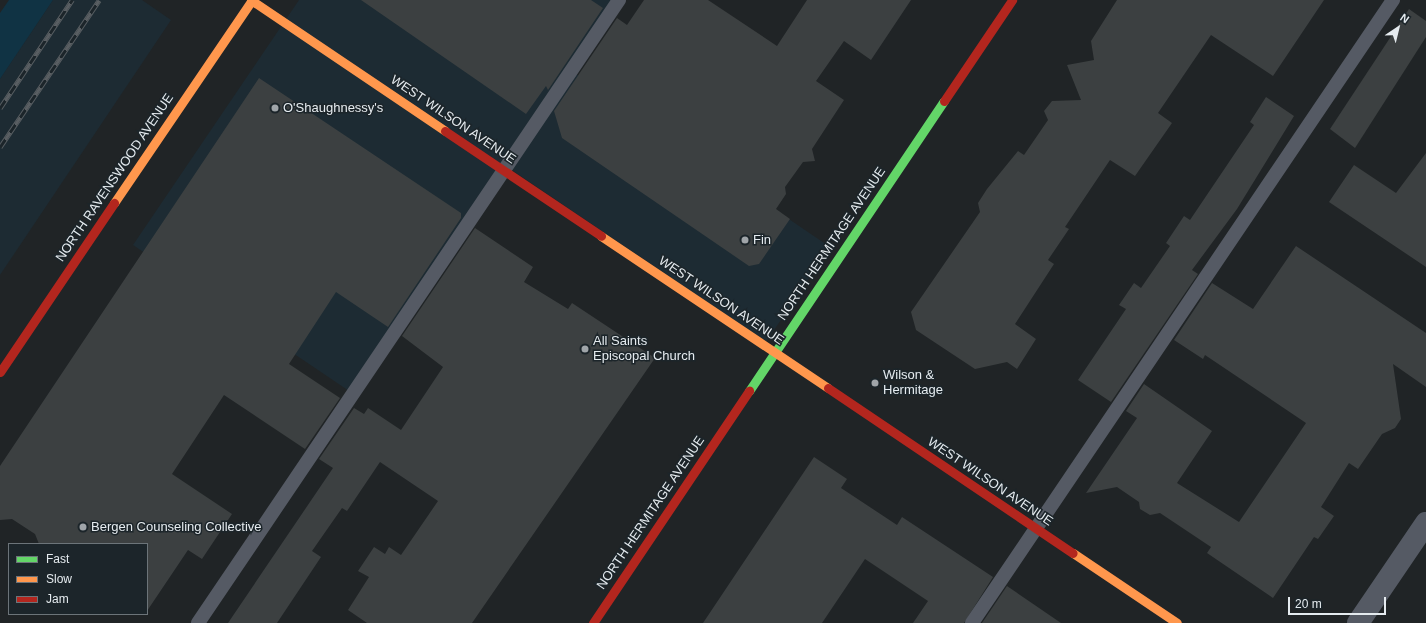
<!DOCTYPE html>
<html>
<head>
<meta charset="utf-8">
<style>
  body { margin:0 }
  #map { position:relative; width:1426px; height:623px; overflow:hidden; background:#202426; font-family:Arial,sans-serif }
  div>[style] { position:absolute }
  .built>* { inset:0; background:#1d2b33 }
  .green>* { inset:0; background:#103344 }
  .building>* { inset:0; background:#3c4041 }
  .lane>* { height:14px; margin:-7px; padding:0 7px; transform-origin:7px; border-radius:7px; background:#555a64 }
  .street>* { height:22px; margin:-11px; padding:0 11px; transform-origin:11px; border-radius:11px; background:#555a64 }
  .fast>* { height:9px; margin:-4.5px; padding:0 4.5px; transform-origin:4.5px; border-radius:4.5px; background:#63d668 }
  .slow>* { height:9px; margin:-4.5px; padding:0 4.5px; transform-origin:4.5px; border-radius:4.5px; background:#ff974d }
  .jam>* { height:9px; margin:-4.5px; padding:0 4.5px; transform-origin:4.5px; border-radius:4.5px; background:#b3261e }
  .rail>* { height:4.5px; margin-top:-2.25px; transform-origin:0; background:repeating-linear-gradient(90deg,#1c252a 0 9px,#595e62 0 18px); box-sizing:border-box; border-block:1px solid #595e62 }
  .dots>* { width:11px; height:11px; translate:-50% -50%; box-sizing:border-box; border:2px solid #1c252a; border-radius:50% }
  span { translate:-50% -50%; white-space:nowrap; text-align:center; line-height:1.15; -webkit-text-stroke:3px #1c252a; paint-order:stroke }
  .poi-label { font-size:13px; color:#e5ebef }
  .left { translate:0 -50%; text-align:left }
  .street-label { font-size:13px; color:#e5ebef }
  .legend { position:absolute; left:8px; top:543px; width:140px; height:72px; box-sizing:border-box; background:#1c252a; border:1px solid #6c7479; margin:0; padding:5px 7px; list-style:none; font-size:12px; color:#e5ebef }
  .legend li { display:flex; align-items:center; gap:8px; height:20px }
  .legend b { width:20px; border:1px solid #6c7479 }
  .north { position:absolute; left:1378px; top:8px; width:40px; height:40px; -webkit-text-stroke:3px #1c252a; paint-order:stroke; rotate:35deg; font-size:11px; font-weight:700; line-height:16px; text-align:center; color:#e5ebef }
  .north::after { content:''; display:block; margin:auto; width:14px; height:18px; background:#e5ebef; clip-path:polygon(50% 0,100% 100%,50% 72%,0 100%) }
  .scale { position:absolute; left:1288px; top:597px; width:98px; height:18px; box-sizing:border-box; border:2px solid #e5ebef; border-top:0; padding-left:5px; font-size:12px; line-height:14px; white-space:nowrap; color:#e5ebef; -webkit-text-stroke:3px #1c252a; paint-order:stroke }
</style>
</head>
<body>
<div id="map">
  <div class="built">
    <i style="clip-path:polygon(53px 0,142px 0,171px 20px,0 275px,0 79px)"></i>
    <i style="clip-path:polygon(299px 0,625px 0,576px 74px,830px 247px,766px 342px,509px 168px,355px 395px,133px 245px)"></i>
  </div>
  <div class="green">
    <i style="clip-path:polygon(9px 0,53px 0,0 79px,0 13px)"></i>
  </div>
  <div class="building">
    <i style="clip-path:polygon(361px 0,591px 0,603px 8px,548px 90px,546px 86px,526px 114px)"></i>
    <i style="clip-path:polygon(644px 0,708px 0,777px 46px,807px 0,911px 0,871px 60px,844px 41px,816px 81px,844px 100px,812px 149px,815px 161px,803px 162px,785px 187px,786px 194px,776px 209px,790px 219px,759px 264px,749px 266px,562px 138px,554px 111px,617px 18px,627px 25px)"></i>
    <i style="clip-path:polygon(1117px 0,1324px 0,1273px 76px,1211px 35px,1158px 113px,1172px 123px,1135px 176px,1110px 160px,1065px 227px,1069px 229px,1048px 260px,1054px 264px,1015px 324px,1036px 339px,1017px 369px,1007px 362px,975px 369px,916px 330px,911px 312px,980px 212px,978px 203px,987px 189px,1018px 151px,1024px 155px,1048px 120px,1044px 111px,1052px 101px,1081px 100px,1067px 65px,1094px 60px,1091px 41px)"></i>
    <i style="clip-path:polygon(1409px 9px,1426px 21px,1426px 37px,1355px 148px,1330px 129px)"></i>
    <i style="clip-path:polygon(259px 78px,461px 213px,461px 218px,388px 327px,336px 292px,289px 364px,340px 398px,305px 449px,224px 395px,172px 474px,232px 514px,202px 559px,188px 550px,147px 611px,147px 544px,39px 544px,35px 534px,12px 519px,0 520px,0 466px)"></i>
    <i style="clip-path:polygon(1266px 97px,1294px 116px,1237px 209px,1192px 270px,1198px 274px,1111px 402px,1078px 380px,1126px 309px,1119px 305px,1134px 283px,1141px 288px,1170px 246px,1166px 243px,1184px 216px,1190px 220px,1254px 125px,1250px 122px)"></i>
    <i style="clip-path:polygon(1426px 153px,1426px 267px,1329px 202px,1354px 165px,1396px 193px)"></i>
    <i style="clip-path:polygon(475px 228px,533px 267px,524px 282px,568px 309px,572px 303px,655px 358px,472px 623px,367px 623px,348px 610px,369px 577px,358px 571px,374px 547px,385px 554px,389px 547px,401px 555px,438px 501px,380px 462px,347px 511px,342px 508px,312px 551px,321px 557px,277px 623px,228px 623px,333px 468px,319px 459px,354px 408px,364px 414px,368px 408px,401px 430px,443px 367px,402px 336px)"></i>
    <i style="clip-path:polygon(1296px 246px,1426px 333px,1426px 387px,1393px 364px,1401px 419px,1395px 428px,1382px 434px,1358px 469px,1349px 463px,1321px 507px,1334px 516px,1318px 539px,1314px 537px,1273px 598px,1207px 553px,1211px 547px,1160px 513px,1150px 515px,1140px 509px,1139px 502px,1117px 487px,1086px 493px,1137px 418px,1126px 411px,1144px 384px,1212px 431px,1177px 483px,1239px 522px,1306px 423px,1205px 355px,1203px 359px,1174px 340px,1212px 283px,1253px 309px)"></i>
    <i style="clip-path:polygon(814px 457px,847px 479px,841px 488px,897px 525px,902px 517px,993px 577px,964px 623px,913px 623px,928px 601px,865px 559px,822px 623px,703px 623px)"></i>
    <i style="clip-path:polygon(1007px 586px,1061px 623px,982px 623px)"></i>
  </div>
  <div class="lane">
    <i style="left:198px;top:623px;width:752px;rotate:-55.95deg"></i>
    <i style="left:972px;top:623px;width:752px;rotate:-55.95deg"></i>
  </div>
  <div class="street">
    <i style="left:1358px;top:623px;width:121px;rotate:-55.8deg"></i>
  </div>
  <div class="fast">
    <i style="left:749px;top:391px;width:349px;rotate:-56.1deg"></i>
  </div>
  <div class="slow">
    <i style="left:251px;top:0;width:234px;rotate:34deg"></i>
    <i style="left:114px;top:203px;width:245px;rotate:-55.8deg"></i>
    <i style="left:601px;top:236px;width:273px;rotate:33.8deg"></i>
    <i style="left:1073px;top:553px;width:125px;rotate:33.9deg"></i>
  </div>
  <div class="jam">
    <i style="left:944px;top:101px;width:122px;rotate:-56deg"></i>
    <i style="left:445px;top:131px;width:188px;rotate:33.9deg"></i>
    <i style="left:0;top:372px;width:204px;rotate:-56deg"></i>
    <i style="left:828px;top:388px;width:295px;rotate:34deg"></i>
    <i style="left:593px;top:623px;width:280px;rotate:-56.1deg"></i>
  </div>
  <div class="rail">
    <i style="left:0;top:108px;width:130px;rotate:-56.3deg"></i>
    <i style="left:0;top:147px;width:177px;rotate:-56deg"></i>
  </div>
  <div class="dots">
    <i style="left:275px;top:108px;background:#a0a5a9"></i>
    <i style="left:745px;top:240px;background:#a0a5a9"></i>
    <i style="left:585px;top:349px;background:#a0a5a9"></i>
    <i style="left:875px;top:383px;background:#a0a5a9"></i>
    <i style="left:83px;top:527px;background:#a0a5a9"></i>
  </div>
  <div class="poi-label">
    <span class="left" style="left:283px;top:108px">O'Shaughnessy's</span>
    <span class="left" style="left:753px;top:240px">Fin</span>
    <span class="left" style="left:593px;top:349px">All Saints<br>Episcopal Church</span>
    <span class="left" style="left:883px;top:383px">Wilson &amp;<br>Hermitage</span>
    <span class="left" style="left:91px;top:527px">Bergen Counseling Collective</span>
  </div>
  <div class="street-label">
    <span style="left:453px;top:120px;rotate:34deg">WEST WILSON AVENUE</span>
    <span style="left:115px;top:178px;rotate:-56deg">NORTH RAVENSWOOD AVENUE</span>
    <span style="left:832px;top:244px;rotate:-56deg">NORTH HERMITAGE AVENUE</span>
    <span style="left:721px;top:301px;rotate:34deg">WEST WILSON AVENUE</span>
    <span style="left:990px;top:482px;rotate:34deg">WEST WILSON AVENUE</span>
    <span style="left:651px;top:513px;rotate:-56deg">NORTH HERMITAGE AVENUE</span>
  </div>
  <ul class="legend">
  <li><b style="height:5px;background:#63d668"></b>Fast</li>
  <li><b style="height:5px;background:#ff974d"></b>Slow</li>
  <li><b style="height:5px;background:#b3261e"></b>Jam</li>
  </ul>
  <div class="north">N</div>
  <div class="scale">20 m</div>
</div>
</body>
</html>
